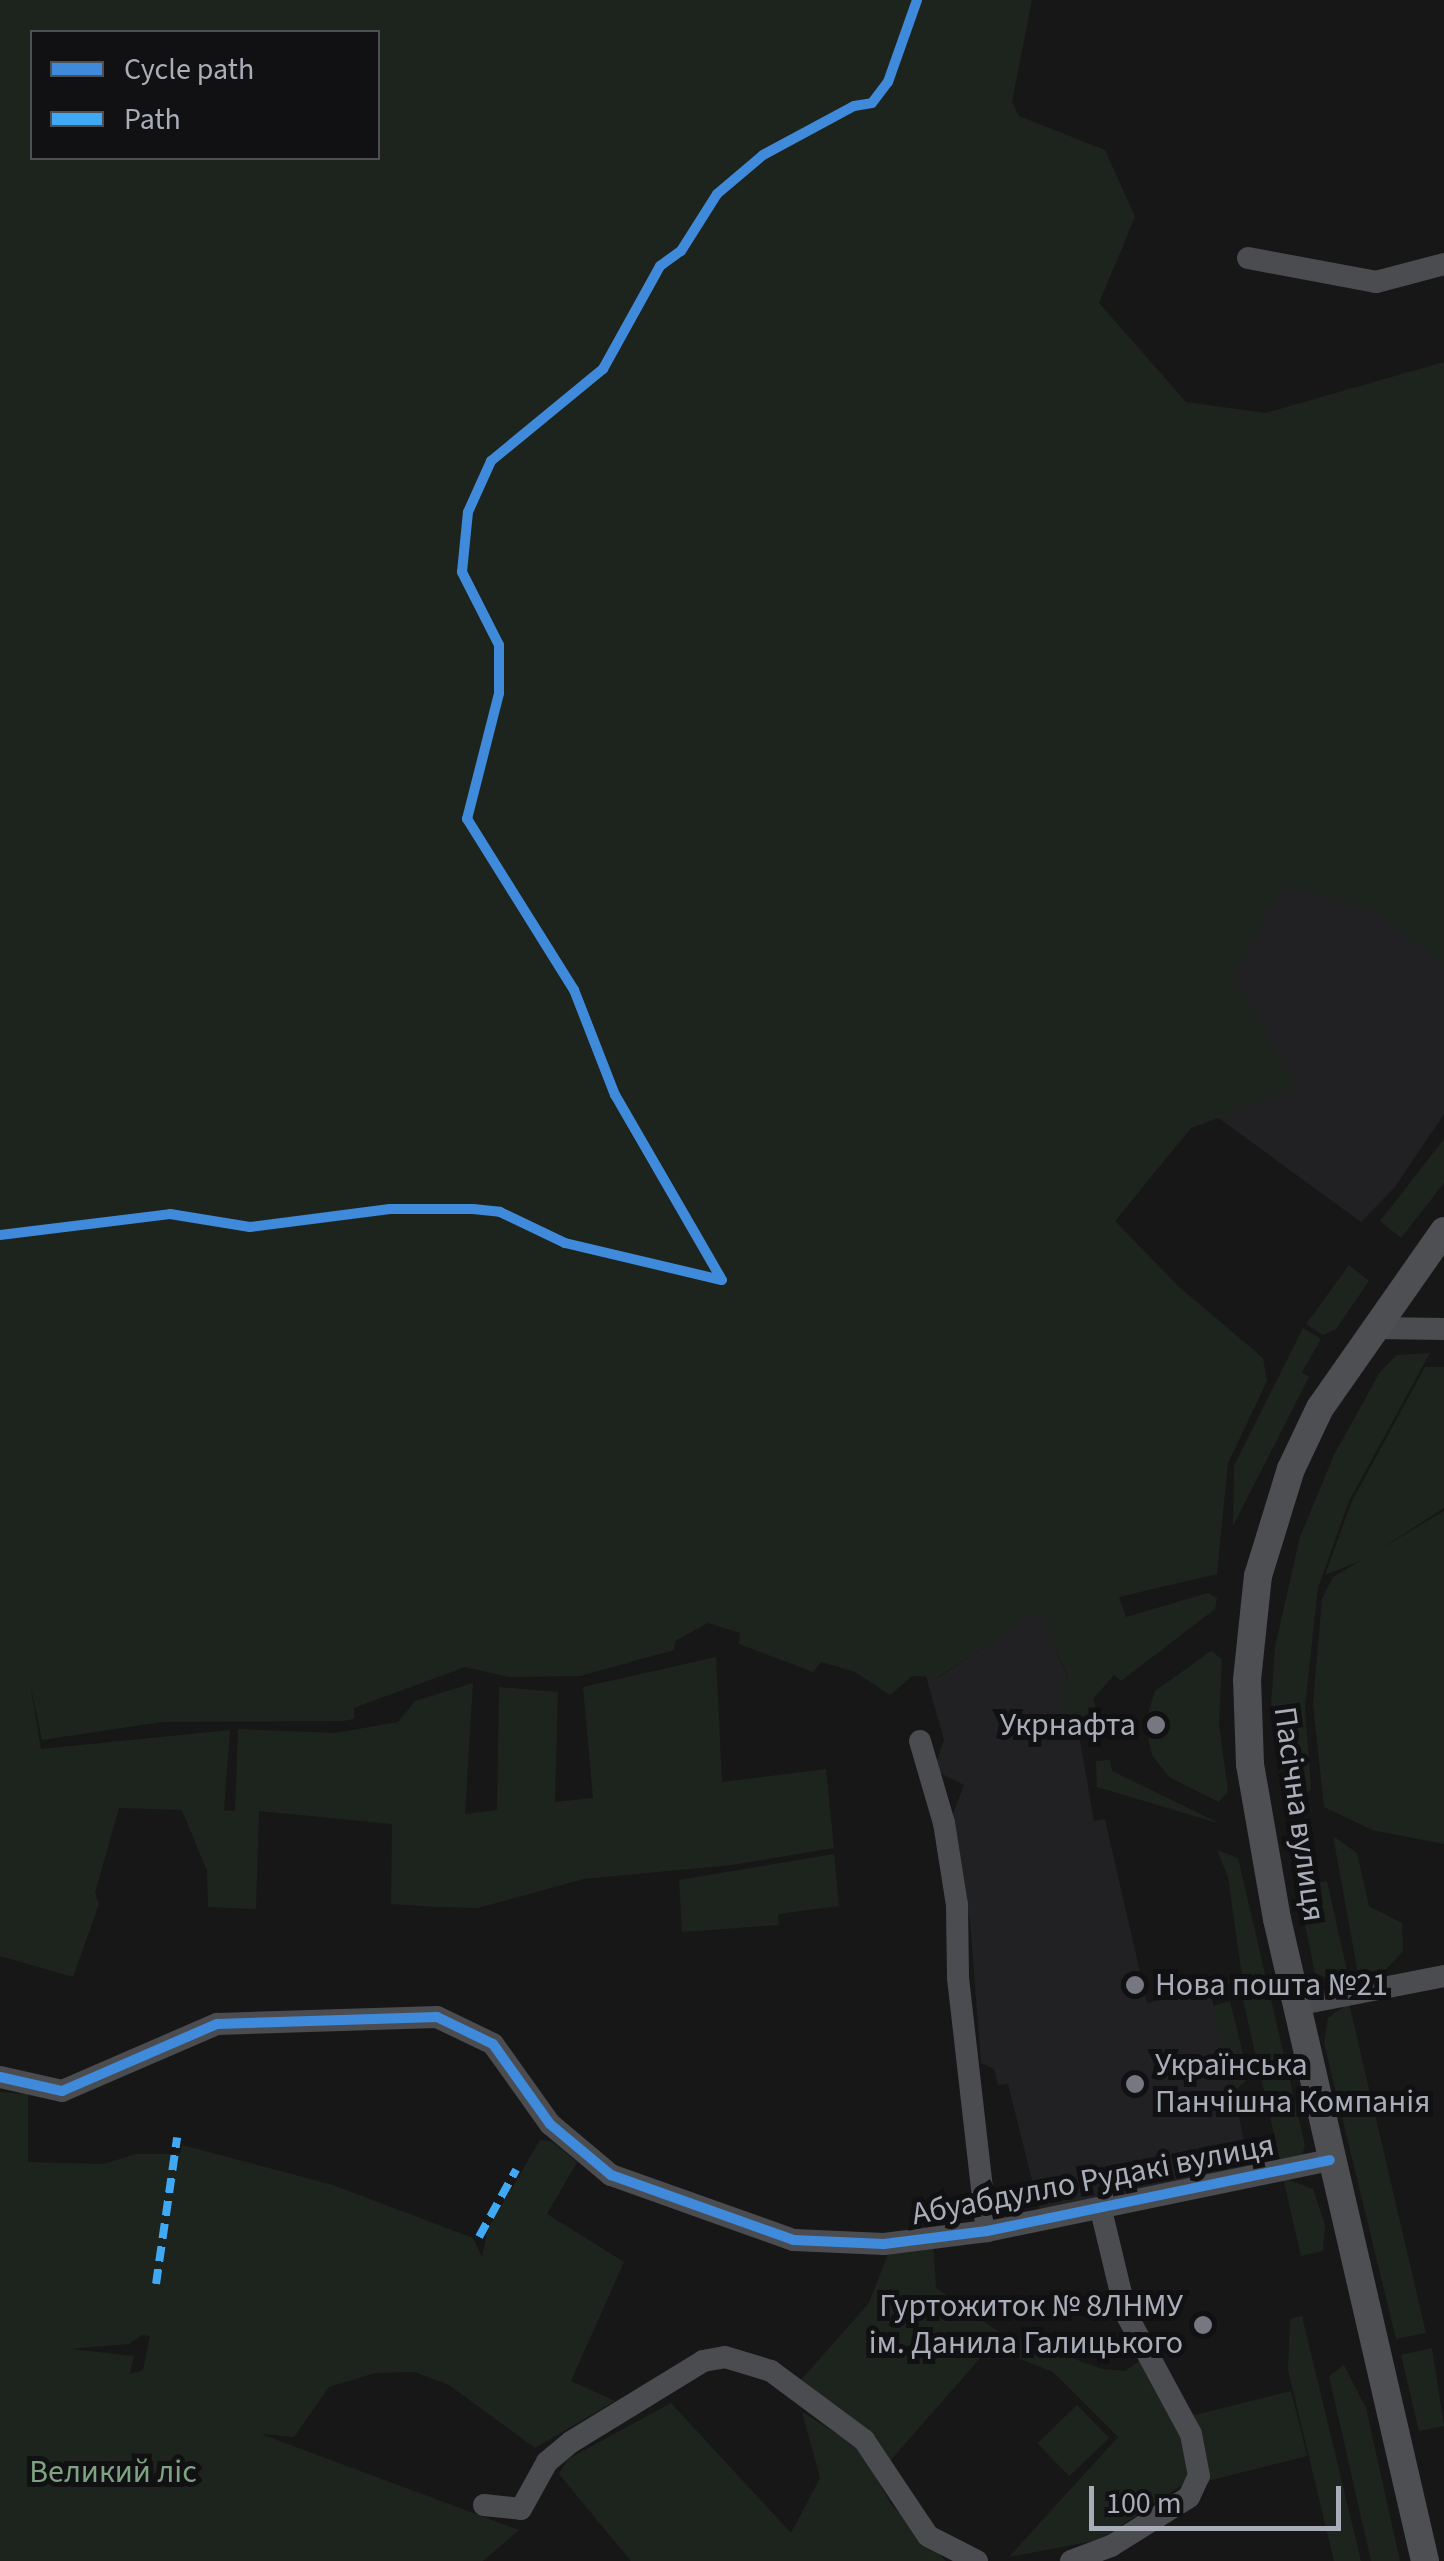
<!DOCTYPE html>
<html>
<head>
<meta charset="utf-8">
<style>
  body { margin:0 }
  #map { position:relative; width:1444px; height:2561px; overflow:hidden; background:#171717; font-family:"Source Sans 3",sans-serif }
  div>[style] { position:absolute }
  .built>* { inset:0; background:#212123 }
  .green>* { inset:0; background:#1d241e; transform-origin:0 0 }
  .minor>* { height:22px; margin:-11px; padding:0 11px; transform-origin:11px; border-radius:11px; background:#4b4c50 }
  .major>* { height:28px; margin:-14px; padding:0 14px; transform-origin:14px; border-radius:14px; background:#4d4f52 }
  .quiet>* { height:8px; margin-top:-4px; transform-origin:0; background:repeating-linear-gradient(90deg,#3fa9f5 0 15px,transparent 0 23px) }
  .cycleway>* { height:10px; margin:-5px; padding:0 5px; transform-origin:5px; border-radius:5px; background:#408adc }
  .dots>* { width:28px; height:28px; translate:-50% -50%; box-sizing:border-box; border:5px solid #111113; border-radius:50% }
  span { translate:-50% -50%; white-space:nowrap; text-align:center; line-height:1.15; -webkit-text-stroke:10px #111113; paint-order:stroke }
  .poi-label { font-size:32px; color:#a8adb8 }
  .right { translate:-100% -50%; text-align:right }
  .left { translate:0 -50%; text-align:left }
  .street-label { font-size:32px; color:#a8adb8 }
  .park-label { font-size:32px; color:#7fa382 }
  .legend { position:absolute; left:30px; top:30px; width:350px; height:130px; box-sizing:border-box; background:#111113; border:2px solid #4d4f55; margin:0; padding:12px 18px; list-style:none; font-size:30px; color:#a8adb8 }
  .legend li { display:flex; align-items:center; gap:20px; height:50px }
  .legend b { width:50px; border:2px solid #4d4f55 }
  .scale { position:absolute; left:1089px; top:2486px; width:252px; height:45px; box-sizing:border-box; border:5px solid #a8adb8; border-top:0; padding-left:12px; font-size:30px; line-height:35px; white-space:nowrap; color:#a8adb8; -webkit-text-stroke:8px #111113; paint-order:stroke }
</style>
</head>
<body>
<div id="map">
  <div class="built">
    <i style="clip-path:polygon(1333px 789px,1444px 905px,1444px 1114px,1395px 1187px,1361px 1222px,1143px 1063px)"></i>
    <i style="clip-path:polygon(1039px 1611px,1068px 1678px,1071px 1730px,1080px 1741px,1094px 1821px,1105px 1819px,1147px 2003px,1210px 1990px,1251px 2170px,1040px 2212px,1008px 2084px,998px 2085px,994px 2069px,981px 2063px,970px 1921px,949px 1824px,964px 1785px,934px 1770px,944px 1740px,926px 1676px,939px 1677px)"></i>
  </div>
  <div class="green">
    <i style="clip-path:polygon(evenodd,0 0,1032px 0,1012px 102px,1019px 116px,1105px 150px,1135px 217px,1099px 303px,1186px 402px,1266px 413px,1444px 362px,1444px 967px,1381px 913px,1284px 886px,1233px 974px,1298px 1089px,1191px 1128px,1115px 1221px,1179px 1287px,1263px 1358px,1267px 1381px,1228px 1463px,1217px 1574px,1119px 1597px,1126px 1617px,1208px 1593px,1217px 1598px,1215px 1609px,1121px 1681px,1114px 1675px,1093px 1699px,1099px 1717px,1091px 1727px,1071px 1730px,1058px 1689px,1068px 1677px,1039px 1612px,938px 1677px,912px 1676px,890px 1695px,855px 1672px,821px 1662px,813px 1672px,739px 1644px,740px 1633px,708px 1623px,675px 1641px,674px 1650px,580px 1676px,509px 1677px,465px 1667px,354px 1708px,354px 1719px,343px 1721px,162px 1722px,42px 1740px,30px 1683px,41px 1749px,230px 1730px,224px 1810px,235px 1811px,238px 1729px,335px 1733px,398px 1722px,415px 1701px,473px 1683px,465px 1814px,497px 1810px,499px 1687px,558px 1692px,555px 1802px,593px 1798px,583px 1687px,716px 1657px,722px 1782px,826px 1769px,834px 1848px,732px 1865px,584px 1879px,478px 1908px,436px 1907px,391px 1904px,392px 1824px,259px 1811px,256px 1909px,208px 1907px,207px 1871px,182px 1810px,119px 1808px,95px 1893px,99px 1904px,73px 1977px,0 1956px,0 0,378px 32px,378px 158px,32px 158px,32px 32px,378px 32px)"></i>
    <i style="clip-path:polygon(1444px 1139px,1444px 1183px,1401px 1238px,1380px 1221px)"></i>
    <i style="clip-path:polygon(1349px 1265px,1369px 1281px,1336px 1329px,1323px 1335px,1306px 1324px)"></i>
    <i style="clip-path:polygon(1303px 1328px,1321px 1339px,1302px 1372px,1309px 1377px,1233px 1526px,1234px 1466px)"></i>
    <i style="clip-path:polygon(1430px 1353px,1349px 1501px,1318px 1588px,1305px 1706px,1311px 1789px,1303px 1797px,1289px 1787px,1271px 1706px,1275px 1647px,1300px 1537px,1334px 1455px,1380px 1372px,1397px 1355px)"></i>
    <i style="clip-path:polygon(1425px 1367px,1444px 1367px,1444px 1508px,1365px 1559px,1325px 1575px,1351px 1503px)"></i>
    <i style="clip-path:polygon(1444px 1511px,1444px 1844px,1372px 1830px,1324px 1807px,1313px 1704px,1322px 1599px,1333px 1577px)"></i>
    <i style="clip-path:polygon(1211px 1651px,1222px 1659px,1219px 1724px,1228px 1791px,1219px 1802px,1169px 1777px,1152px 1755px,1145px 1723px,1155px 1691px)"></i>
    <i style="clip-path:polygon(1110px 1760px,1112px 1771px,1221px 1824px,1097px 1787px,1096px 1761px)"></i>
    <i style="clip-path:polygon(1333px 1836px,1357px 1853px,1369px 1906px,1402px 1923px,1403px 1951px,1380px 1976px,1359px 1979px)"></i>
    <i style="clip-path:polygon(1217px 1850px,1238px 1858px,1305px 2145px,1302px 2155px,1281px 2164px,1239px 1983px,1162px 2000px,1242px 1976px,1228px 1877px)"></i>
    <i style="clip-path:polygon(834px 1854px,839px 1906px,778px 1914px,779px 1925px,682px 1932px,679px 1880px)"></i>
    <i style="clip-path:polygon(1327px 1881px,1349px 1980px,1339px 1983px,1315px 1973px,1303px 1915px,1304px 1884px)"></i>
    <i style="clip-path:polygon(1230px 2001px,1249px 2078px,1233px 2092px,1213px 2006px)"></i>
    <i style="clip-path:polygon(1349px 2003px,1426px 2333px,1396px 2339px,1324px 2043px,1328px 2018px)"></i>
    <i style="clip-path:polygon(evenodd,0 2092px,28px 2094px,28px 2162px,104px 2164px,135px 2154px,180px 2154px,182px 2145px,333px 2185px,473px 2238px,482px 2257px,488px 2229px,540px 2140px,551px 2141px,577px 2162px,547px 2214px,624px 2262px,571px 2381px,615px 2401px,535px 2448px,449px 2385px,415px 2372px,375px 2373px,329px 2387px,294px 2437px,261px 2434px,519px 2530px,483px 2561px,0 2561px,0 2092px,142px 2335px,150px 2336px,143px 2370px,130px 2374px,134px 2356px,70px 2349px,129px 2344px,142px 2335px)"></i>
    <i style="clip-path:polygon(1283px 2178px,1313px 2189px,1325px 2225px,1323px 2251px,1301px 2256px)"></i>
    <i style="clip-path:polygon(933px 2241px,936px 2288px,994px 2329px,1102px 2369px,1125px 2371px,1141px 2360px,1186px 2436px,1188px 2481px,1099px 2540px,1009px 2557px,1118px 2437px,1053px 2372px,990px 2347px,890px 2461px,863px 2428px,800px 2381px,869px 2303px,891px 2246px)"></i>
    <i style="clip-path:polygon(1302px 2316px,1361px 2561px,1334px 2561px,1288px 2370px,1290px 2319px)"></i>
    <i style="clip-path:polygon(1432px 2348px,1444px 2426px,1419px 2431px,1401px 2355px)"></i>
    <i style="clip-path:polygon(1344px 2365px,1366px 2408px,1400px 2561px,1371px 2561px,1329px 2376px)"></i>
    <i style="left:1291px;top:2391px;width:67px;height:100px;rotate:76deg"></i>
    <i style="clip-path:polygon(671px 2403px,791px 2533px,820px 2478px,802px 2412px,858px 2447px,891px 2504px,946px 2561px,631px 2561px,559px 2474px,568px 2459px)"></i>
    <i style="left:1077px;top:2405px;width:46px;height:55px;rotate:46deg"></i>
  </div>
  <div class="minor">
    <i style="left:1248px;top:258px;width:130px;rotate:10.6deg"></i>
    <i style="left:1376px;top:282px;width:70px;rotate:-14.8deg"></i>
    <i style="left:1375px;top:1328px;width:69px;rotate:0.8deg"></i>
    <i style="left:920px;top:1741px;width:85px;rotate:73.7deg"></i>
    <i style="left:944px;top:1823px;width:83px;rotate:81deg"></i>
    <i style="left:957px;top:1905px;width:73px;rotate:89.2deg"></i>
    <i style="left:958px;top:1978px;width:255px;rotate:83.5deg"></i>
    <i style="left:1296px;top:2005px;width:151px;rotate:-11.1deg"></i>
    <i style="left:0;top:2077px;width:64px;rotate:12.7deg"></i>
    <i style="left:62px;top:2091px;width:169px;rotate:-23.4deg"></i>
    <i style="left:217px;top:2024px;width:220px;rotate:-1.8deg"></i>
    <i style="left:437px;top:2017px;width:62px;rotate:25.7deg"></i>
    <i style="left:493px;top:2044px;width:98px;rotate:54.5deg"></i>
    <i style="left:550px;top:2124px;width:80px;rotate:39.9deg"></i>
    <i style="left:611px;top:2175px;width:194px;rotate:19.6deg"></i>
    <i style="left:794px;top:2240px;width:90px;rotate:2.5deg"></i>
    <i style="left:884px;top:2244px;width:104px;rotate:-7.2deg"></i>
    <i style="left:987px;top:2231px;width:350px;rotate:-11.7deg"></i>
    <i style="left:484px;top:2505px;width:37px;rotate:6deg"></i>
    <i style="left:521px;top:2509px;width:54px;rotate:-61deg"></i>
    <i style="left:547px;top:2462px;width:31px;rotate:-40deg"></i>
    <i style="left:571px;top:2442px;width:155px;rotate:-31.5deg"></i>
    <i style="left:703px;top:2361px;width:22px;rotate:-10deg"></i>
    <i style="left:725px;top:2357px;width:48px;rotate:16.9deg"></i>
    <i style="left:771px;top:2371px;width:116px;rotate:36.6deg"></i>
    <i style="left:864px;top:2440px;width:115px;rotate:56.3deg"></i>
    <i style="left:928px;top:2536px;width:55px;rotate:27deg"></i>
    <i style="left:1071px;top:2561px;width:43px;rotate:-20.6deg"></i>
    <i style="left:1111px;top:2546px;width:92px;rotate:-32.1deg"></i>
    <i style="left:1189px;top:2497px;width:23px;rotate:-65deg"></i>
    <i style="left:1199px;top:2476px;width:43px;rotate:-100.8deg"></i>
    <i style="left:1191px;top:2434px;width:136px;rotate:-118.4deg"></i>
    <i style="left:1126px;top:2314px;width:107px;rotate:-103.5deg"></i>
  </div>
  <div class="major">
    <i style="left:1425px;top:2561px;width:659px;rotate:-102.98deg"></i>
    <i style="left:1277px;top:1919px;width:157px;rotate:-99.9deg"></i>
    <i style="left:1250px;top:1764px;width:84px;rotate:-92deg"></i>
    <i style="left:1247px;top:1680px;width:105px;rotate:-84deg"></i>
    <i style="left:1258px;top:1576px;width:112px;rotate:-72.9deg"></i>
    <i style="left:1291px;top:1469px;width:68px;rotate:-64.6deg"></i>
    <i style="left:1320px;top:1408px;width:216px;rotate:-55deg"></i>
  </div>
  <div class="quiet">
    <i style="left:479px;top:2237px;width:77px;rotate:-61.1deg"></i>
    <i style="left:156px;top:2284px;width:148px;rotate:-81.8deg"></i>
  </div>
  <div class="cycleway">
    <i style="left:0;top:1235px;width:171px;rotate:-7deg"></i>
    <i style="left:170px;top:1214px;width:81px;rotate:9.2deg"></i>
    <i style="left:250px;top:1227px;width:141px;rotate:-7.3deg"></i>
    <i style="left:390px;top:1209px;width:83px"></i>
    <i style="left:473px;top:1209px;width:27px;rotate:6deg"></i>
    <i style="left:500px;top:1212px;width:72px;rotate:25.5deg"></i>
    <i style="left:565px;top:1243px;width:161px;rotate:13.3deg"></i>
    <i style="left:722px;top:1280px;width:214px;rotate:-120deg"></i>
    <i style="left:615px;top:1095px;width:113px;rotate:-111.3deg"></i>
    <i style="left:574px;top:990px;width:202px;rotate:-122deg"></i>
    <i style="left:467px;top:819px;width:130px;rotate:-75.7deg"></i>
    <i style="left:499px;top:693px;width:48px;rotate:-90deg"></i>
    <i style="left:499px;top:645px;width:82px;rotate:-116.9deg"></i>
    <i style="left:462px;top:572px;width:60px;rotate:-84.3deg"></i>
    <i style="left:468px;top:512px;width:56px;rotate:-65.7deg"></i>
    <i style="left:491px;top:461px;width:145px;rotate:-39.4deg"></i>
    <i style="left:603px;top:369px;width:118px;rotate:-61deg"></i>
    <i style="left:660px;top:266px;width:26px;rotate:-36deg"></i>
    <i style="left:681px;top:251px;width:67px;rotate:-57.7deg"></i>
    <i style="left:717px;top:194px;width:60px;rotate:-40.3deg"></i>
    <i style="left:763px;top:155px;width:103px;rotate:-28.3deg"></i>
    <i style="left:854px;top:106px;width:18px;rotate:-9deg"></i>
    <i style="left:872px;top:103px;width:26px;rotate:-53deg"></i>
    <i style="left:888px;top:82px;width:87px;rotate:-70.5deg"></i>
    <i style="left:0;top:2077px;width:64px;rotate:12.7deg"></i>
    <i style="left:62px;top:2091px;width:169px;rotate:-23.4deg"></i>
    <i style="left:217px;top:2024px;width:220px;rotate:-1.8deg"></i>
    <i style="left:437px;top:2017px;width:62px;rotate:25.7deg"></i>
    <i style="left:493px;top:2044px;width:98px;rotate:54.5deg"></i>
    <i style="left:550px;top:2124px;width:80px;rotate:39.9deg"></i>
    <i style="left:611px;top:2175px;width:194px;rotate:19.6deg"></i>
    <i style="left:794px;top:2240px;width:90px;rotate:2.5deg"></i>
    <i style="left:884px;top:2244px;width:104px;rotate:-7.2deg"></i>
    <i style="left:987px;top:2231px;width:350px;rotate:-11.7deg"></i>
  </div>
  <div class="dots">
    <i style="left:1156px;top:1725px;background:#757880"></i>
    <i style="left:1135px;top:1985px;background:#757880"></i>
    <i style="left:1135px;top:2084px;background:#757880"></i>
    <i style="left:1203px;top:2325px;background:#757880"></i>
  </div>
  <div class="poi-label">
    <span class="right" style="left:1136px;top:1725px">Укрнафта</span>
    <span class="left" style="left:1155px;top:1985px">Нова пошта №21</span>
    <span class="left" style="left:1155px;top:2084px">Українська<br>Панчішна Компанія</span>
    <span class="right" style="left:1183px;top:2325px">Гуртожиток № 8ЛНМУ<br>ім. Данила Галицького</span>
  </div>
  <div class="street-label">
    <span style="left:1299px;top:1814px;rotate:82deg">Пасічна вулиця</span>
    <span style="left:1093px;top:2180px;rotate:-11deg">Абуабдулло Рудакі вулиця</span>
  </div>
  <div class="park-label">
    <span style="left:113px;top:2472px">Великий ліс</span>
  </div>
  <ul class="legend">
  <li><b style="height:12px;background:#408adc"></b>Cycle path</li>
  <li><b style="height:12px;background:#3fa9f5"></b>Path</li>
  </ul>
  <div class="scale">100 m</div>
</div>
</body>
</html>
